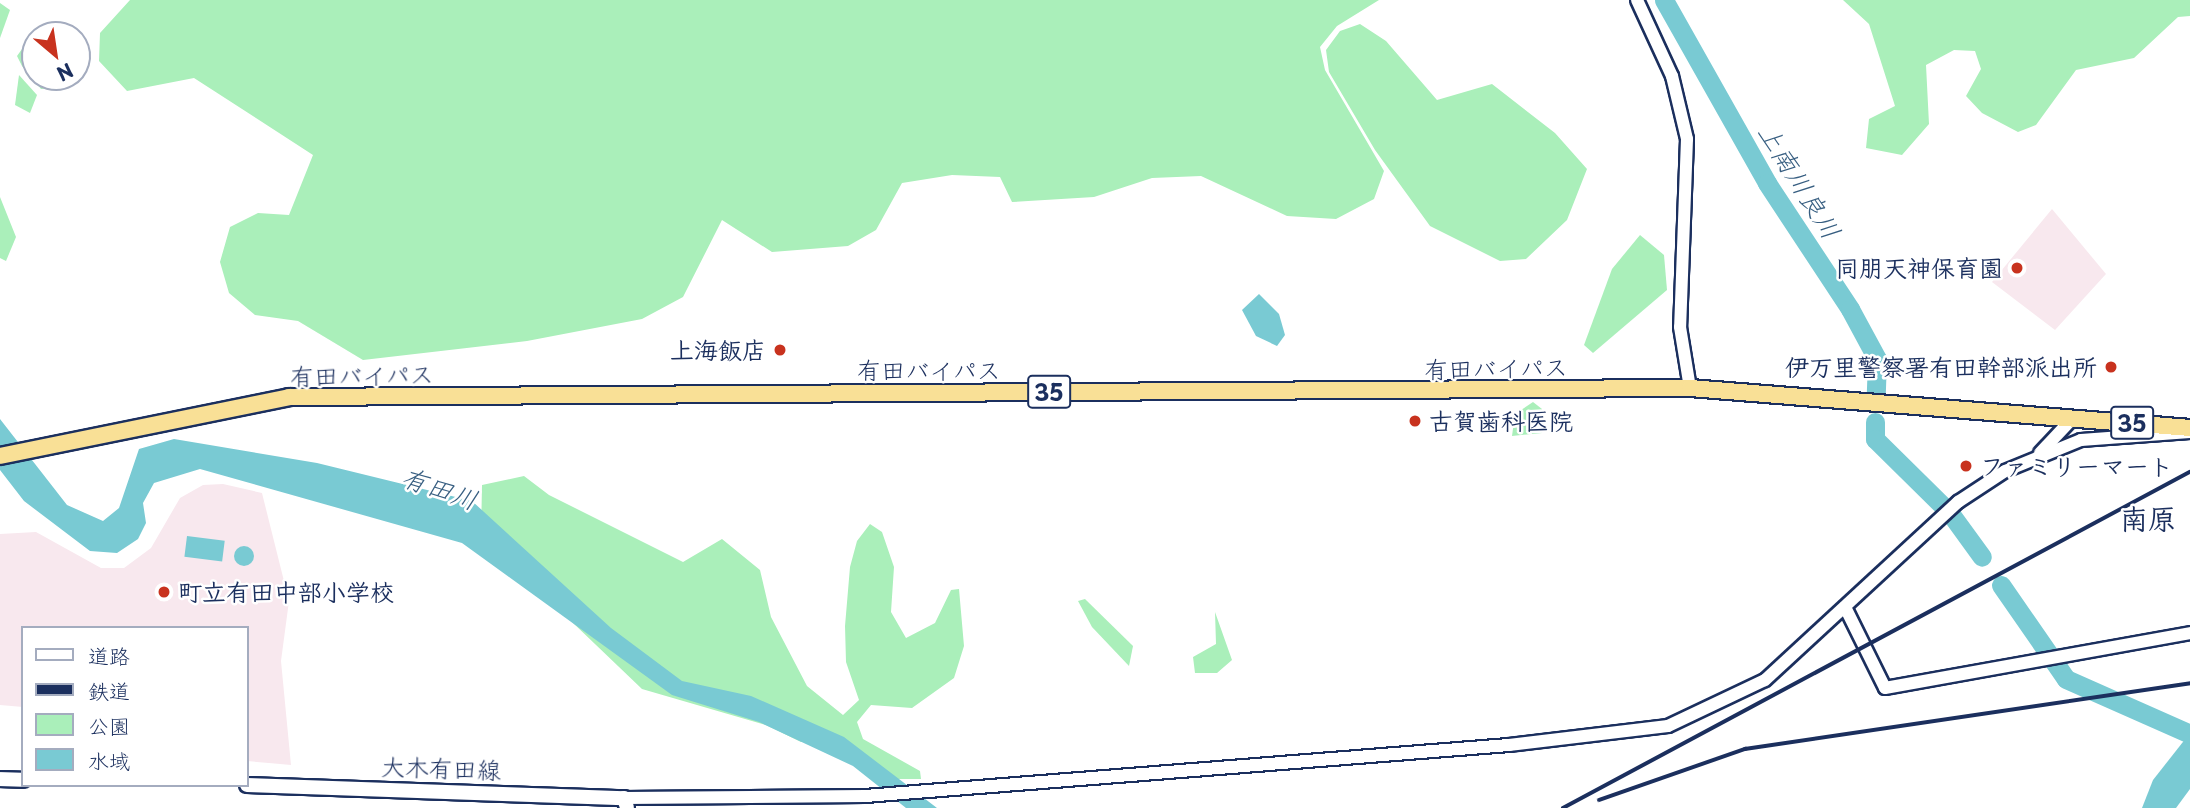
<!DOCTYPE html>
<html>
<head>
<meta charset="utf-8">
<style>
  body { margin:0 }
  #map { position:relative; width:2190px; height:808px; overflow:hidden; background:#fff; font-family:"Playpen Sans","Klee One",sans-serif }
  div>[style] { position:absolute }
  .built>* { inset:0; background:#f8e8ee }
  .green>* { inset:0; background:#aaefba }
  .water>* { inset:0; background:#79cad3; transform-origin:0 0 }
  .round { border-radius:50% }
  .river>* { height:19px; margin:-9.5px; padding:0 9.5px; transform-origin:9.5px; border-radius:9.5px; background:#79cad3 }
  .roads { filter:drop-shadow(2px 0 #1b2f5e) drop-shadow(-2px 0 #1b2f5e) drop-shadow(0 2px #1b2f5e) drop-shadow(0 -2px #1b2f5e) }
  .tertiary>* { height:12px; margin:-6px; padding:0 6px; transform-origin:6px; border-radius:6px; background:#fff }
  .secondary>* { height:14px; margin:-7px; padding:0 7px; transform-origin:7px; border-radius:7px; background:#fff }
  .trunk>* { height:16px; margin:-8px; padding:0 8px; transform-origin:8px; border-radius:8px; background:#f9e096 }
  .rail>* { height:3.5px; margin:-1.75px; padding:0 1.75px; transform-origin:1.75px; border-radius:1.75px; background:#1b2f5e }
  .dots>* { width:19px; height:19px; translate:-50% -50%; box-sizing:border-box; border:4px solid #fff; border-radius:50% }
  span { translate:-50% -50%; white-space:nowrap; text-align:center; line-height:1.15; -webkit-text-stroke:5px #fff; paint-order:stroke }
  .shield-label span { padding:2px 5px; background:#fff; border:2px solid; border-radius:5px; -webkit-text-stroke-width:0 }
  .shield-label { font-size:23px; color:#1b2f5e; font-weight:700 }
  .poi-label { font-size:24px; color:#1b2f5e; font-weight:700 }
  .right { translate:-100% -50%; text-align:right }
  .left { translate:0 -50%; text-align:left }
  .street-label { font-size:24px; color:#1b2f5e }
  .water-label { font-size:26px; color:#375e81; font-style:italic }
  .quarter-label { font-size:28px; color:#1b2f5e; font-weight:700 }
  .legend { position:absolute; left:21px; top:626px; width:228px; height:161px; box-sizing:border-box; background:#fff; border:2px solid #a4acbf; margin:0; padding:9px 12px; list-style:none; font-size:21px; color:#1b2f5e }
  .legend li { display:flex; align-items:center; gap:14px; height:35px }
  .legend b { width:35px; border:2px solid #a4acbf }
  .north { position:absolute; left:21px; top:21px; width:70px; height:70px; box-sizing:border-box; background:#fff; border:2px solid #a4acbf; border-radius:50%; rotate:151deg; font-size:19px; font-weight:700; line-height:28px; text-align:center; color:#1b2f5e }
  .north::after { content:''; display:block; margin:auto; width:24px; height:32px; background:#c8321e; clip-path:polygon(50% 0,100% 100%,50% 72%,0 100%) }
</style>
</head>
<body>
<div id="map">
  <div class="built">
    <i style="clip-path:polygon(2052px 209px,2106px 274px,2055px 330px,1992px 282px)"></i>
    <i style="clip-path:polygon(223px 484px,262px 493px,289px 601px,281px 661px,291px 765px,247px 761px,247px 628px,23px 628px,23px 707px,0 705px,0 534px,36px 532px,101px 568px,124px 568px,151px 548px,180px 498px,203px 485px)"></i>
  </div>
  <div class="green">
    <i style="clip-path:polygon(130px 0,1379px 0,1337px 26px,1320px 47px,1325px 70px,1384px 171px,1374px 199px,1336px 219px,1287px 216px,1201px 176px,1152px 178px,1094px 197px,1012px 202px,1000px 177px,952px 175px,902px 183px,876px 230px,848px 246px,772px 252px,722px 220px,683px 297px,642px 319px,527px 341px,363px 360px,298px 321px,255px 315px,229px 293px,220px 262px,230px 227px,258px 213px,289px 215px,313px 155px,194px 78px,127px 91px,99px 61px,100px 33px)"></i>
    <i style="clip-path:polygon(1843px 0,2190px 0,2190px 16px,2178px 17px,2134px 58px,2076px 70px,2036px 125px,2018px 132px,1982px 113px,1966px 96px,1981px 69px,1975px 51px,1954px 50px,1926px 65px,1929px 124px,1902px 155px,1866px 148px,1869px 119px,1895px 106px,1869px 24px)"></i>
    <i style="clip-path:polygon(0 3px,10px 10px,0 38px)"></i>
    <i style="clip-path:polygon(1360px 24px,1386px 41px,1437px 100px,1492px 84px,1555px 133px,1587px 169px,1567px 220px,1526px 259px,1500px 261px,1430px 226px,1375px 150px,1329px 72px,1326px 50px,1340px 31px)"></i>
    <i style="clip-path:polygon(22px 49px,35px 53px,35px 77px,57px 77px,54px 88px,41px 89px,22px 66px,17px 56px)"></i>
    <i style="clip-path:polygon(19px 75px,37px 95px,30px 113px,15px 105px)"></i>
    <i style="clip-path:polygon(0 197px,16px 237px,6px 261px,0 258px)"></i>
    <i style="clip-path:polygon(1640px 235px,1664px 255px,1667px 290px,1593px 353px,1584px 345px,1612px 269px)"></i>
    <i style="clip-path:polygon(1533px 402px,1542px 409px,1542px 433px,1512px 436px,1515px 414px)"></i>
    <i style="clip-path:polygon(524px 476px,549px 495px,683px 562px,722px 539px,760px 570px,771px 617px,807px 686px,843px 715px,859px 700px,846px 662px,845px 626px,850px 567px,857px 541px,870px 524px,882px 532px,894px 567px,891px 612px,906px 638px,935px 623px,951px 590px,959px 589px,964px 646px,954px 678px,912px 708px,871px 705px,857px 722px,863px 739px,920px 771px,921px 779px,894px 779px,825px 738px,801px 742px,766px 725px,642px 689px,481px 535px,482px 485px)"></i>
    <i style="clip-path:polygon(1085px 599px,1133px 646px,1129px 666px,1092px 627px,1078px 601px)"></i>
    <i style="clip-path:polygon(1215px 612px,1232px 660px,1217px 673px,1195px 673px,1193px 657px,1216px 644px)"></i>
  </div>
  <div class="water">
    <i style="clip-path:polygon(1259px 294px,1279px 314px,1285px 335px,1277px 346px,1256px 336px,1242px 310px)"></i>
    <i style="clip-path:polygon(0 419px,67px 505px,103px 521px,119px 508px,139px 449px,174px 439px,317px 463px,472px 501px,611px 628px,682px 681px,751px 696px,844px 737px,937px 808px,906px 808px,853px 766px,759px 722px,672px 695px,462px 543px,200px 469px,154px 483px,143px 503px,146px 523px,138px 539px,117px 553px,90px 551px,24px 501px,0 470px)"></i>
    <i style="left:187px;top:536px;width:38px;height:21px;rotate:7deg"></i>
    <i class="round" style="left:234px;top:546px;width:20px;height:20px"></i>
    <i style="clip-path:polygon(2190px 733px,2190px 789px,2176px 808px,2142px 808px,2153px 780px)"></i>
  </div>
  <div class="river">
    <i style="left:1664px;top:0;width:210px;rotate:60.6deg"></i>
    <i style="left:1767px;top:183px;width:151px;rotate:56.6deg"></i>
    <i style="left:1850px;top:309px;width:57px;rotate:61.6deg"></i>
    <i style="left:1877px;top:359px;width:33px;rotate:92deg"></i>
    <i style="left:1875px;top:422px;width:17px;rotate:90deg"></i>
    <i style="left:1875px;top:439px;width:105px;rotate:44.6deg"></i>
    <i style="left:1950px;top:513px;width:54px;rotate:54deg"></i>
    <i style="left:2001px;top:585px;width:114px;rotate:55.3deg"></i>
    <i style="left:2066px;top:679px;width:136px;rotate:23.9deg"></i>
  </div>
  <div class="roads">
    <div class="tertiary">
      <i style="left:1637px;top:0;width:84px;rotate:65.3deg"></i>
      <i style="left:1672px;top:76px;width:65px;rotate:76.6deg"></i>
      <i style="left:1687px;top:139px;width:188px;rotate:92.1deg"></i>
      <i style="left:1680px;top:327px;width:62px;rotate:80.7deg"></i>
      <i style="left:2040px;top:453px;width:48px;rotate:-46.7deg"></i>
      <i style="left:1845px;top:607px;width:90px;rotate:63.7deg"></i>
      <i style="left:1885px;top:688px;width:310px;rotate:-10.2deg"></i>
      <i style="left:624px;top:798px;width:241px;rotate:-0.5deg"></i>
      <i style="left:865px;top:796px;width:646px;rotate:-4.53deg"></i>
      <i style="left:1509px;top:745px;width:160px;rotate:-6.8deg"></i>
      <i style="left:1668px;top:726px;width:107px;rotate:-25.4deg"></i>
      <i style="left:1765px;top:680px;width:263px;rotate:-42.7deg"></i>
      <i style="left:1958px;top:502px;width:56px;rotate:-33.4deg"></i>
      <i style="left:2005px;top:471px;width:82px;rotate:-22.2deg"></i>
      <i style="left:2081px;top:440px;width:109px;rotate:-4.2deg"></i>
    </div>
    <div class="secondary">
      <i style="left:0;top:779px;width:23px;rotate:2deg"></i>
      <i style="left:247px;top:785px;width:377px;rotate:2deg"></i>
      <i style="left:624px;top:798px;width:10px;rotate:73deg"></i>
    </div>
    <div class="trunk">
      <i style="left:0;top:456px;width:295px;rotate:-11.5deg"></i>
      <i style="left:289px;top:397px;width:1401px;rotate:-0.37deg"></i>
      <i style="left:1690px;top:388px;width:502px;rotate:4.57deg"></i>
    </div>
  </div>
  <div class="rail">
    <i style="left:1599px;top:800px;width:155px;rotate:-19.3deg"></i>
    <i style="left:1745px;top:749px;width:450px;rotate:-8.4deg"></i>
    <i style="left:1563px;top:808px;width:711px;rotate:-28.19deg"></i>
  </div>
  <div class="dots">
    <i style="left:2017px;top:268px;background:#c8321e"></i>
    <i style="left:780px;top:350px;background:#c8321e"></i>
    <i style="left:2111px;top:367px;background:#c8321e"></i>
    <i style="left:1415px;top:421px;background:#c8321e"></i>
    <i style="left:1966px;top:466px;background:#c8321e"></i>
    <i style="left:164px;top:592px;background:#c8321e"></i>
  </div>
  <div class="shield-label">
    <span style="left:1049px;top:392px">35</span>
    <span style="left:2132px;top:423px">35</span>
  </div>
  <div class="poi-label">
    <span class="right" style="left:2003px;top:268px">同朋天神保育園</span>
    <span class="right" style="left:766px;top:350px">上海飯店</span>
    <span class="right" style="left:2097px;top:367px">伊万里警察署有田幹部派出所</span>
    <span class="left" style="left:1429px;top:421px">古賀歯科医院</span>
    <span class="left" style="left:1980px;top:466px">ファミリーマート</span>
    <span class="left" style="left:178px;top:592px">町立有田中部小学校</span>
  </div>
  <div class="street-label">
    <span style="left:1496px;top:368px;rotate:-1deg">有田バイパス</span>
    <span style="left:929px;top:370px">有田バイパス</span>
    <span style="left:362px;top:375px;rotate:-1deg">有田バイパス</span>
    <span style="left:441px;top:768px;rotate:2deg">大木有田線</span>
  </div>
  <div class="water-label">
    <span style="left:1800px;top:181px;rotate:58deg">上南川良川</span>
    <span style="left:440px;top:488px;rotate:19deg">有田川</span>
  </div>
  <div class="quarter-label">
    <span style="left:2148px;top:518px">南原</span>
  </div>
  <ul class="legend">
  <li><b style="height:9px;background:#fff"></b>道路</li>
  <li><b style="height:9px;background:#1b2f5e"></b>鉄道</li>
  <li><b style="height:19px;background:#aaefba"></b>公園</li>
  <li><b style="height:19px;background:#79cad3"></b>水域</li>
  </ul>
  <div class="north">N</div>
</div>
</body>
</html>
